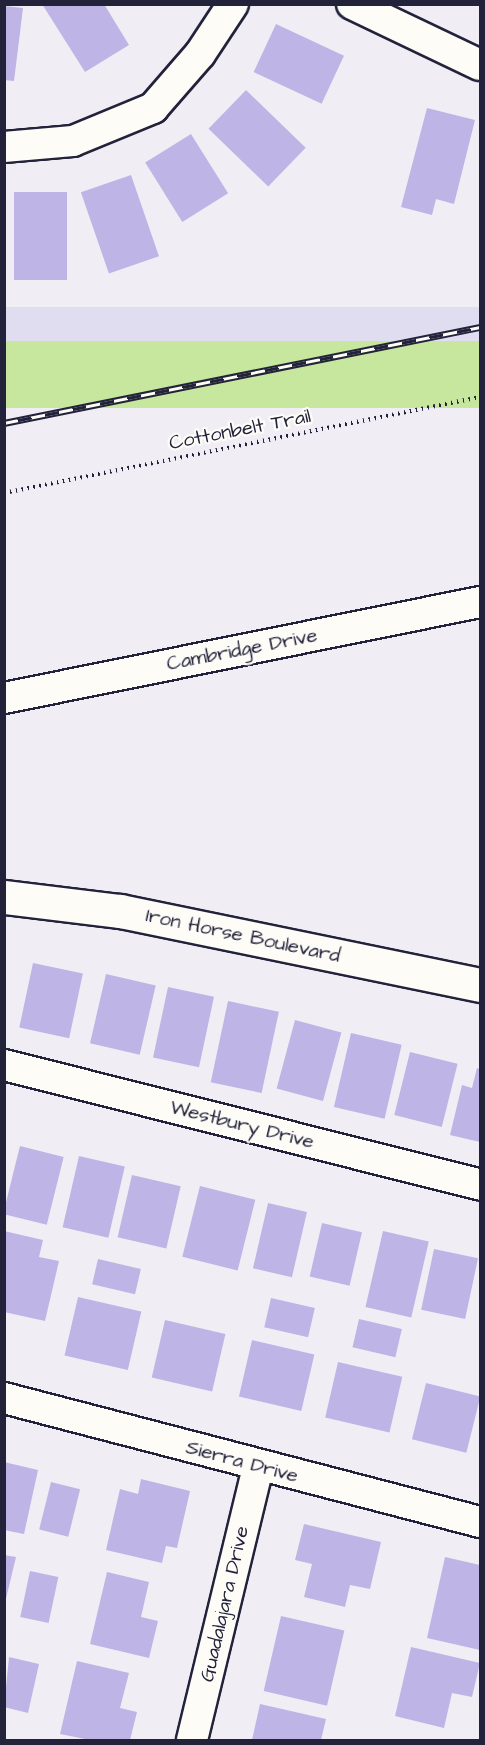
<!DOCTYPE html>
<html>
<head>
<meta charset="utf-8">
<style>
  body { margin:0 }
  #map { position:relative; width:485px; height:1745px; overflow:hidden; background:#f0eef4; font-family:"Architects Daughter",sans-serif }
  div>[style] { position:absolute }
  .built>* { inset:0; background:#e1ddf0; transform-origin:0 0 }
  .green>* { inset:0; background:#c7e69e; transform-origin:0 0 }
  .building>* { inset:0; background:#beb5e6; transform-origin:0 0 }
  .path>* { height:4px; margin-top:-2px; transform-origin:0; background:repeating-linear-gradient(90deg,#22223b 0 1.5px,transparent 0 6px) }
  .roads { filter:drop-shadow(2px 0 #22223b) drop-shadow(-2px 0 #22223b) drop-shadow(0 2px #22223b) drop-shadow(0 -2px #22223b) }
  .minor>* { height:30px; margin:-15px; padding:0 15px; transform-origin:15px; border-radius:15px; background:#fdfcf7 }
  .tertiary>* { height:33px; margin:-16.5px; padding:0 16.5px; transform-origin:16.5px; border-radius:16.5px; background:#fdfcf7 }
  .rail>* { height:7px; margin-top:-3.5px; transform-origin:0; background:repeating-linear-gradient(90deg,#fdfcf7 0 14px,#22223b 0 28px); box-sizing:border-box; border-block:2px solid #22223b }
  span { translate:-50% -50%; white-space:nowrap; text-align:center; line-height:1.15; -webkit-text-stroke:4.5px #fdfcf7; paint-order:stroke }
  .street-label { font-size:20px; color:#22223b }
  .frame { position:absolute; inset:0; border:6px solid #22223b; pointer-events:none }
</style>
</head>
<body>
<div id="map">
  <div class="built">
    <i style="left:480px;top:307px;width:34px;height:485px;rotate:90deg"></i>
  </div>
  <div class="green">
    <i style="left:480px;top:341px;width:67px;height:485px;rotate:90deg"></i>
  </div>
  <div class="building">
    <i style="clip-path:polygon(42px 4px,104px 4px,129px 45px,85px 72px)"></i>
    <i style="clip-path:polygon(4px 6px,23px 8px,14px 81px,4px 80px)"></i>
    <i style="left:276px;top:24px;width:75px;height:53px;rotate:25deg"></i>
    <i style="left:246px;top:90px;width:83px;height:54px;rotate:44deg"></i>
    <i style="clip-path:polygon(427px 108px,475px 120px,454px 204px,436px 199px,432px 215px,401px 207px)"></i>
    <i style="left:191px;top:134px;width:70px;height:54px;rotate:58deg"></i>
    <i style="left:131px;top:175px;width:86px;height:53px;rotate:71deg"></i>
    <i style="left:67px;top:192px;width:88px;height:53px;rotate:90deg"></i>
    <i style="left:33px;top:963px;width:51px;height:66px;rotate:12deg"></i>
    <i style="left:106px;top:974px;width:51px;height:71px;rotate:13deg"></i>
    <i style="left:168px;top:987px;width:47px;height:72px;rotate:12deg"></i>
    <i style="left:228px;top:1001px;width:52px;height:83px;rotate:12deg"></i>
    <i style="left:295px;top:1020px;width:48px;height:71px;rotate:15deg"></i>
    <i style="left:351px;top:1033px;width:52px;height:76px;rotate:13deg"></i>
    <i style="left:410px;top:1052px;width:49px;height:65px;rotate:14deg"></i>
    <i style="clip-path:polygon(477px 1068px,480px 1069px,480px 1142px,450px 1135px,462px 1085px,472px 1088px)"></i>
    <i style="left:20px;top:1146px;width:45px;height:70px;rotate:14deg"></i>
    <i style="left:79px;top:1156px;width:47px;height:73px;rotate:13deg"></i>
    <i style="left:132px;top:1175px;width:50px;height:64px;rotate:13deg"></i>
    <i style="left:200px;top:1186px;width:57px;height:73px;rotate:14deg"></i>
    <i style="left:268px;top:1203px;width:40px;height:67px;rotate:13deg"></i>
    <i style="left:322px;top:1223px;width:41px;height:55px;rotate:13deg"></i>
    <i style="clip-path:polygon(4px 1231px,43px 1240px,39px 1257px,59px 1261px,45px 1321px,4px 1312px)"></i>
    <i style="left:383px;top:1231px;width:47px;height:78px;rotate:13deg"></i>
    <i style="left:434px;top:1249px;width:45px;height:62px;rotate:12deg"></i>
    <i style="left:98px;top:1259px;width:44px;height:26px;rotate:13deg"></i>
    <i style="left:78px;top:1297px;width:65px;height:60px;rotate:13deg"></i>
    <i style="left:271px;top:1298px;width:45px;height:30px;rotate:13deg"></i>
    <i style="left:359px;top:1319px;width:44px;height:29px;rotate:13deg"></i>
    <i style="left:165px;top:1320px;width:62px;height:59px;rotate:13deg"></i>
    <i style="left:252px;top:1340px;width:64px;height:58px;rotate:13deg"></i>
    <i style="left:338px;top:1362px;width:66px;height:57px;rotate:13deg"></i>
    <i style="left:426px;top:1383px;width:56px;height:58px;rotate:14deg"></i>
    <i style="clip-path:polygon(4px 1462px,38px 1470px,24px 1534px,4px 1530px)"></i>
    <i style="clip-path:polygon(141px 1479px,190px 1491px,177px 1548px,166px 1546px,162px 1563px,106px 1550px,120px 1489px,138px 1494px)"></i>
    <i style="left:51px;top:1482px;width:30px;height:49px;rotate:14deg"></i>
    <i style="clip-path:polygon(304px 1524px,381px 1542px,370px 1589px,350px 1585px,345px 1607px,304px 1597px,312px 1564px,295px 1560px)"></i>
    <i style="clip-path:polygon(4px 1555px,16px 1557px,5px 1603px,4px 1603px)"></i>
    <i style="clip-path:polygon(445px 1557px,480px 1565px,480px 1650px,427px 1638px)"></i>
    <i style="left:30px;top:1571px;width:29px;height:47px;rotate:12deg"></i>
    <i style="clip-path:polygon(107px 1572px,149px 1582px,141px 1617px,158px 1621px,149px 1658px,90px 1644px)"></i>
    <i style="left:281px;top:1616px;width:65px;height:77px;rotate:13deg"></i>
    <i style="clip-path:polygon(411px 1647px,480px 1663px,472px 1697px,452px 1693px,444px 1728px,395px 1716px)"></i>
    <i style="clip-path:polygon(9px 1657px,39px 1664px,28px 1713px,4px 1707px)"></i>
    <i style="clip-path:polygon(77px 1661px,129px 1673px,120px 1708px,137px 1712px,130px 1740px,90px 1740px,60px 1734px)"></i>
    <i style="clip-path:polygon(260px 1704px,326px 1719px,321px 1740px,252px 1740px)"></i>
  </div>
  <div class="path">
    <i style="left:4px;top:493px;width:486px;rotate:-11.4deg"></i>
  </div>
  <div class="roads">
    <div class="minor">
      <i style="left:352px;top:4px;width:142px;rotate:25.5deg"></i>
      <i style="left:4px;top:147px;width:69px;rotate:-5deg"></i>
      <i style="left:73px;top:141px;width:87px;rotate:-22.4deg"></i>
      <i style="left:153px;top:108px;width:72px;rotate:-49deg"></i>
      <i style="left:200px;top:54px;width:60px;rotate:-56.6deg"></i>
      <i style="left:4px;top:698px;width:486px;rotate:-11.4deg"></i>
      <i style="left:4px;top:1065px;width:491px;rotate:14.1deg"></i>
      <i style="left:4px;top:1398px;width:492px;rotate:14.6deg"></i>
      <i style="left:192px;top:1740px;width:281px;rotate:-76.4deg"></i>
    </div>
    <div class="tertiary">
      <i style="left:4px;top:897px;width:117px;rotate:6.9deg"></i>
      <i style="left:120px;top:911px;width:368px;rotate:11.6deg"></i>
    </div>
  </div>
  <div class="rail">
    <i style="left:4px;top:423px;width:486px;rotate:-11.4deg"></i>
  </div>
  <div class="street-label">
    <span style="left:240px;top:430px;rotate:-11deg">Cottonbelt Trail</span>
    <span style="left:242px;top:650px;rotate:-11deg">Cambridge Drive</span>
    <span style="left:243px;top:936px;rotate:12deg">Iron Horse Boulevard</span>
    <span style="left:242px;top:1125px;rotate:14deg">Westbury Drive</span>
    <span style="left:242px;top:1462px;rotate:15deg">Sierra Drive</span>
    <span style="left:225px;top:1604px;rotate:-77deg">Guadalajara Drive</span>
  </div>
  <div class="frame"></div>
</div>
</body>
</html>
